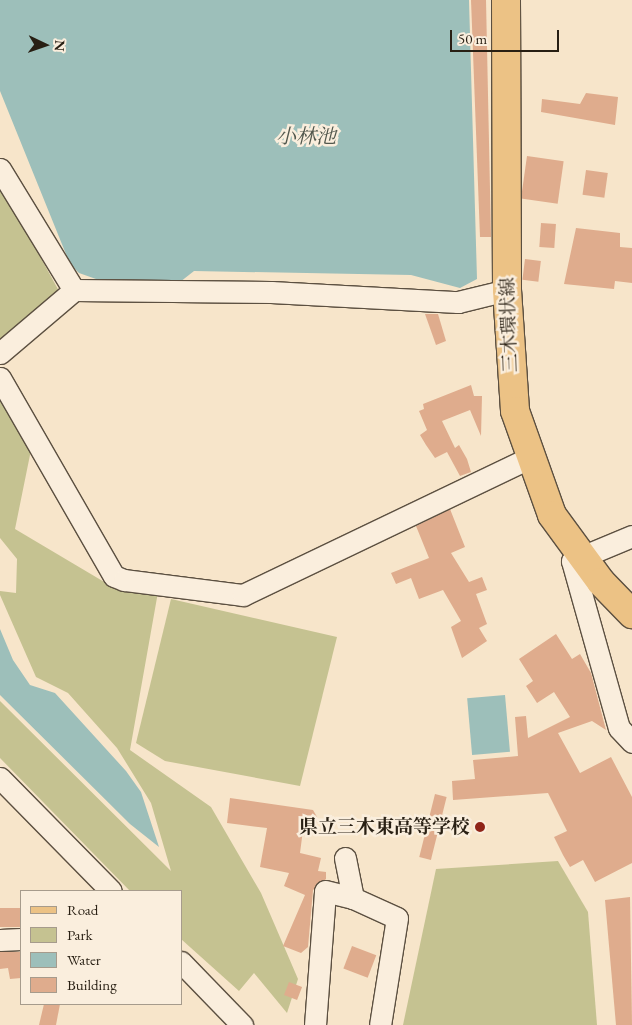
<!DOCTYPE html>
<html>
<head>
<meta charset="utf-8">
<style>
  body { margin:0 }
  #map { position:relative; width:632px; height:1025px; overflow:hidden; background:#f7e5ca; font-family:"EB Garamond","Noto Serif JP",serif }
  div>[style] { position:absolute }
  .green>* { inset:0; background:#c5c291 }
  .water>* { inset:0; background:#9dbfba; transform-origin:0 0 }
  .building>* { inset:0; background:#dfac8d; transform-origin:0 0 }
  .roads { filter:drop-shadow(1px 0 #5c5041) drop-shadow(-1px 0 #5c5041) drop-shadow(0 1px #5c5041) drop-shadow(0 -1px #5c5041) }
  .minor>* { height:21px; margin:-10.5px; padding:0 10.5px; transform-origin:10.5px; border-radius:10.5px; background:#faeedd }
  .major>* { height:28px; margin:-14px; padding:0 14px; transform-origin:14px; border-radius:14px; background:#ecc285 }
  .dots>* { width:14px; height:14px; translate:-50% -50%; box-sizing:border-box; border:2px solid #faeedd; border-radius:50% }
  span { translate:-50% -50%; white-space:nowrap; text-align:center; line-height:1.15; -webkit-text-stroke:5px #faeedd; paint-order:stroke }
  .street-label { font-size:19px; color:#281f13 }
  .poi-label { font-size:19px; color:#281f13; font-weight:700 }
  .right { translate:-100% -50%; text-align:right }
  .water-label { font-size:20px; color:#51574d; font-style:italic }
  .legend { position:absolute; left:20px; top:890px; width:162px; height:115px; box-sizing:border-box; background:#faeedd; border:1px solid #a69b8c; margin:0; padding:6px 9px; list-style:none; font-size:15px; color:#281f13 }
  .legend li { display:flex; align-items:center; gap:10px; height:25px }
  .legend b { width:25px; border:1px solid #a69b8c }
  .north { position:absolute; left:20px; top:20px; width:50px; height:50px; -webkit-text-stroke:4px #faeedd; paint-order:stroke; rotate:93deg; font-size:14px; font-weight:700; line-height:20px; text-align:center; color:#281f13 }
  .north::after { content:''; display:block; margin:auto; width:18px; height:22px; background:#281f13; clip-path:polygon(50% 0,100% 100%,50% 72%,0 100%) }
  .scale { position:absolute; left:450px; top:30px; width:109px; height:22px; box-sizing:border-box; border:2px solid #281f13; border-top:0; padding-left:6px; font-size:15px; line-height:18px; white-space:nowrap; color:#281f13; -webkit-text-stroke:4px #faeedd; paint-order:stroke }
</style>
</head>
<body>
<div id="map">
  <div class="green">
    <i style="clip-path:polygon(0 183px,60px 293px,0 343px)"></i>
    <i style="clip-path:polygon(0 392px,31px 450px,15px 529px,111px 586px,158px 592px,130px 750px,211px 807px,261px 893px,298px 979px,287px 1013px,254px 973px,239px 991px,181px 939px,181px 891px,130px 891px,0 758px,0 701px,171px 871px,151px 803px,117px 748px,68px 693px,36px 677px,0 595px,0 591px,16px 593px,17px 559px,0 538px)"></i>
    <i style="clip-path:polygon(171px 599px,337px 637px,300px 786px,165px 761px,136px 743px)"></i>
    <i style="clip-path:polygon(558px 861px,588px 912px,597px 1025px,403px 1025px,436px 869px)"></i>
  </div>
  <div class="water">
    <i style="clip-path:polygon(0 0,469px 0,477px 279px,460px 288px,411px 275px,194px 271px,180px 282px,96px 279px,79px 273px,70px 264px,0 91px)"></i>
    <i style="clip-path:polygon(0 629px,13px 660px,30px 685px,55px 693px,126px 771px,141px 792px,159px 847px,130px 824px,0 695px)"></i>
    <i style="left:505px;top:695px;width:57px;height:38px;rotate:85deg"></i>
  </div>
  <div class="building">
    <i style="clip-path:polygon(471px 0,486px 0,491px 237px,480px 237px)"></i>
    <i style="clip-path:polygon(586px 93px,618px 97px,615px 125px,541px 112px,542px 99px,580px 104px)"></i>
    <i style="left:527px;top:156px;width:37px;height:43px;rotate:8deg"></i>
    <i style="left:586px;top:170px;width:22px;height:25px;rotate:8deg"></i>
    <i style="left:541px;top:223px;width:15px;height:24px;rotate:4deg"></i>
    <i style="clip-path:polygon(576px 228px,620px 233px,620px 247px,632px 248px,632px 283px,615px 281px,614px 289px,564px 284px)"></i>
    <i style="left:525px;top:259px;width:16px;height:21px;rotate:7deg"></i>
    <i style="clip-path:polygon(425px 314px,438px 314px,446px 341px,436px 345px)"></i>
    <i style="clip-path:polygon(471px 385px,474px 396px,482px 396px,481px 436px,470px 410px,442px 421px,455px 448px,459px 445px,467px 459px,471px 472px,460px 476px,447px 452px,435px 458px,426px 445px,420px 435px,427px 430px,419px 411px,424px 409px,423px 404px)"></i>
    <i style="clip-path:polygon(450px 509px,465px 547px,451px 553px,469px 582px,482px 577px,487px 590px,476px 594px,487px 624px,479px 628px,487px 641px,462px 658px,451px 627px,461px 621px,443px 590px,419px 599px,411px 578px,396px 584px,391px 573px,429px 558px,416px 526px)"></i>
    <i style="clip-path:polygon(556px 634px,572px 659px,580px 654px,591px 673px,606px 730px,592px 721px,558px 733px,580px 773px,611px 757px,632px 797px,632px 863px,595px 882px,583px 860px,570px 867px,563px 855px,554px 837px,567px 831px,548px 793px,453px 800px,452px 781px,475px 779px,473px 760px,518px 756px,515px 717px,526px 716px,528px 738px,570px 717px,554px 692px,537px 703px,526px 686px,533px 681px,519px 659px)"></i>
    <i style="left:435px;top:794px;width:12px;height:65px;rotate:14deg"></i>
    <i style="clip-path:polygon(230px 798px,313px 810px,320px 822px,303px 830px,300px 853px,321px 858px,318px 871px,326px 872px,326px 879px,313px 890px,308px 947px,301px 953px,283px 946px,305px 895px,284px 886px,289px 873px,260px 867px,267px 828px,227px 823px)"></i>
    <i style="clip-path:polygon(630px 897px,632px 1025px,616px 1025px,605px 900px)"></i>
    <i style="left:21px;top:908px;width:19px;height:21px;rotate:90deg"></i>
    <i style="left:352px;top:946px;width:26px;height:24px;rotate:21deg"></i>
    <i style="clip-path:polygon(0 952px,21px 952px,21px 978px,10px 979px,8px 968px,0 969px)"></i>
    <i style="left:289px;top:982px;width:14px;height:14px;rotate:21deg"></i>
    <i style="clip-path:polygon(44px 1004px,60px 1004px,56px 1025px,39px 1025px)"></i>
  </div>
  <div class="roads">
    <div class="minor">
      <i style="left:0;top:169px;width:142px;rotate:58.6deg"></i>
      <i style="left:0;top:353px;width:97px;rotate:-40.4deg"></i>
      <i style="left:74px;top:290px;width:197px;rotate:0.6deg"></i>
      <i style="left:271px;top:292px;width:187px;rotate:3.1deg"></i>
      <i style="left:458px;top:302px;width:50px;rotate:-13.8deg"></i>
      <i style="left:0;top:378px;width:228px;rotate:60.1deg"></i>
      <i style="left:114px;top:576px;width:11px;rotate:22deg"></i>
      <i style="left:124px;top:580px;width:120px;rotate:7.2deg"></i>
      <i style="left:243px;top:595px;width:317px;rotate:-25.6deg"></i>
      <i style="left:632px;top:536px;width:65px;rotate:157.4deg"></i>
      <i style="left:572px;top:561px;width:173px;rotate:74.3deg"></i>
      <i style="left:619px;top:728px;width:19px;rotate:47deg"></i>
      <i style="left:0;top:778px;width:158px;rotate:45.5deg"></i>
      <i style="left:345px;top:858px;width:41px;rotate:78.7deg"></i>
      <i style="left:353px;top:898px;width:48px;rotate:24.4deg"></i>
      <i style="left:397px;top:918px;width:108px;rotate:99deg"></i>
      <i style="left:0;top:940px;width:21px;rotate:-3deg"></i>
      <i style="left:181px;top:962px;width:88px;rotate:45.9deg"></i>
      <i style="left:315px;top:1025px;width:134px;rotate:-85.7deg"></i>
      <i style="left:325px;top:891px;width:29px;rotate:14deg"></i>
    </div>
    <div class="major">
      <i style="left:506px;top:0;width:290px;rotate:89.8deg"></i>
      <i style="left:507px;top:290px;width:121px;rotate:86.2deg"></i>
      <i style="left:515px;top:411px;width:110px;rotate:70.4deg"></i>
      <i style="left:552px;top:515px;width:83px;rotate:53.8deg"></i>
      <i style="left:601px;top:582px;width:45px;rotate:45.9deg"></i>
    </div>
  </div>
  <div class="dots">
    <i style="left:480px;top:827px;background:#8f2418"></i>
  </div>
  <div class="street-label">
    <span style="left:509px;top:325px;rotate:-92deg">三木環状線</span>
  </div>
  <div class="poi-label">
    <span class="right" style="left:470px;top:827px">県立三木東高等学校</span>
  </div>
  <div class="water-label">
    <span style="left:306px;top:136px">小林池</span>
  </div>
  <ul class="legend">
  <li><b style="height:6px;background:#ecc285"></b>Road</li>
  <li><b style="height:14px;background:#c5c291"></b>Park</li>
  <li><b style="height:14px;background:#9dbfba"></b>Water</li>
  <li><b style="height:14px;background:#dfac8d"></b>Building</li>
  </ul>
  <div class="north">N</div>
  <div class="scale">50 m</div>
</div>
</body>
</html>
